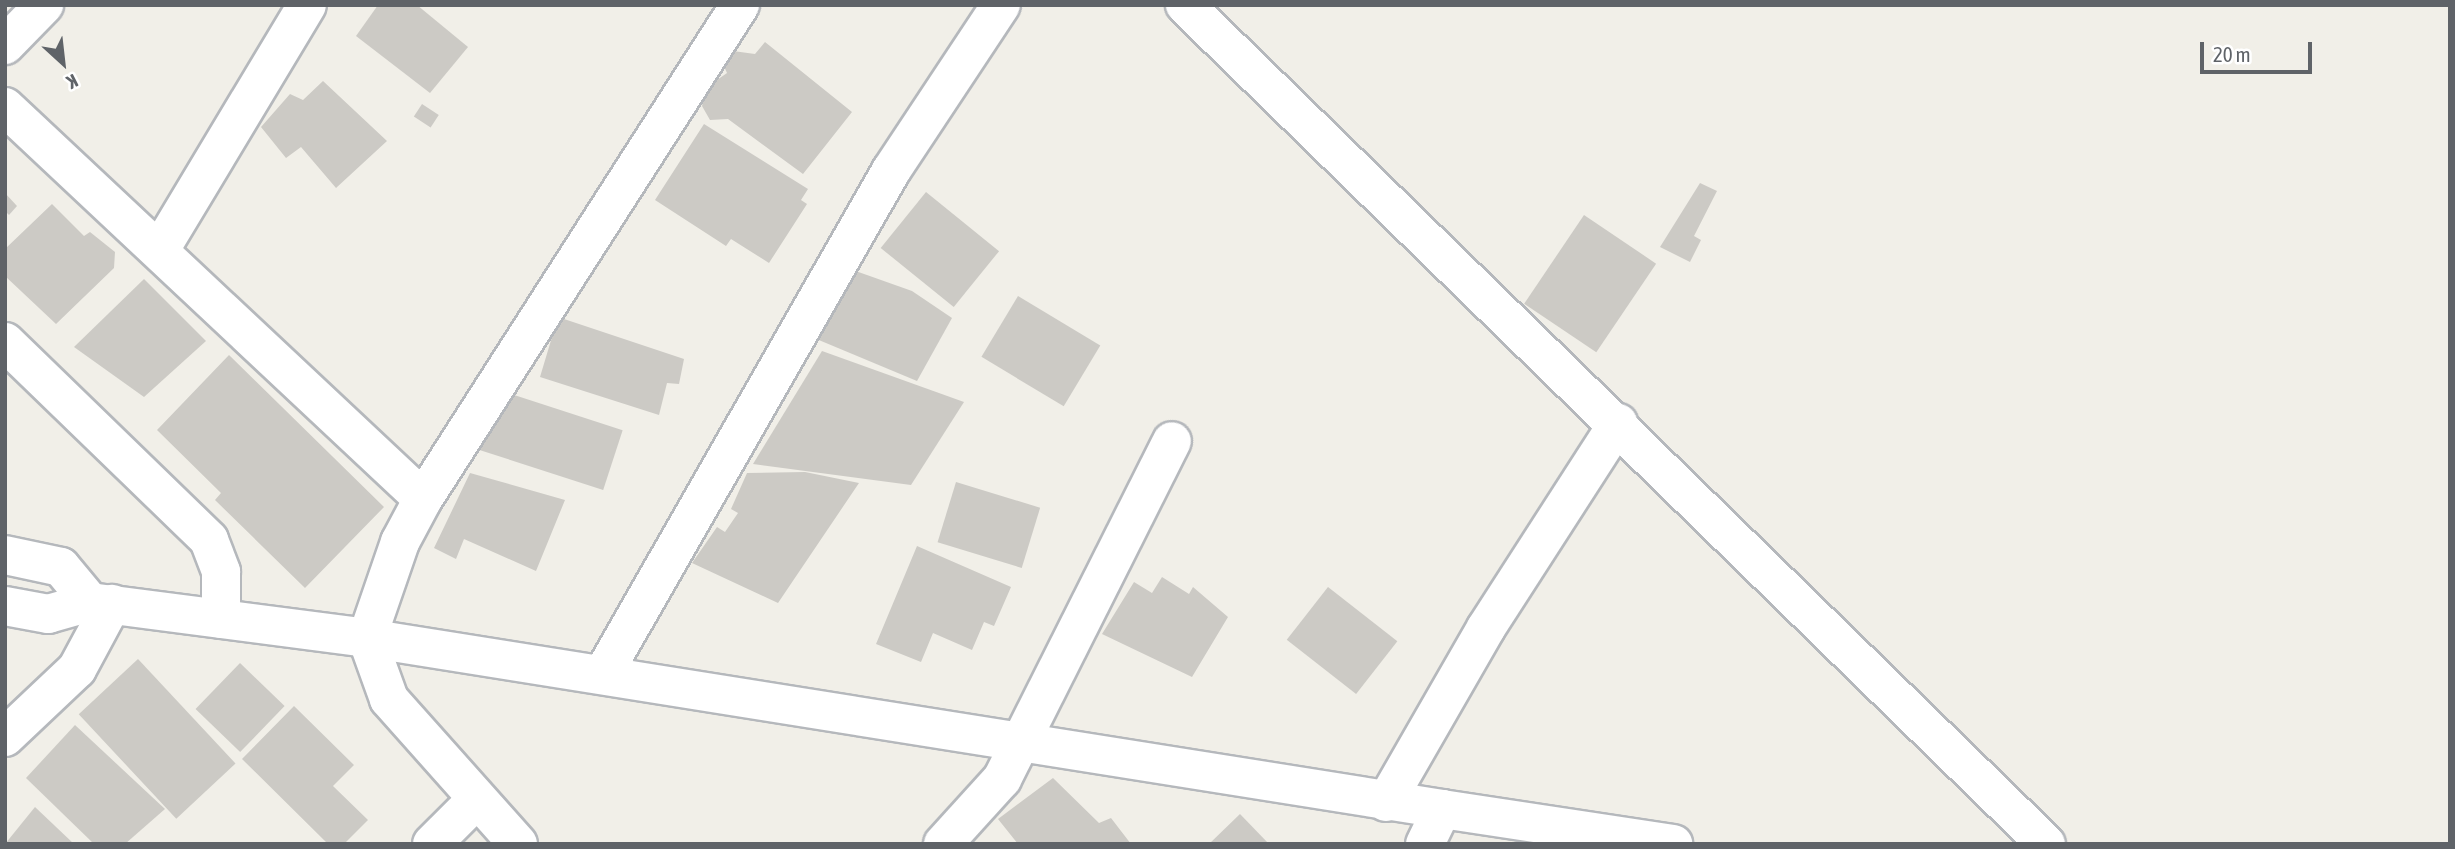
<!DOCTYPE html>
<html>
<head>
<meta charset="utf-8">
<style>
  body { margin:0 }
  #map { position:relative; width:2455px; height:849px; overflow:hidden; background:#f1efe8; font-family:"Asap Condensed",sans-serif }
  div>[style] { position:absolute }
  .building>* { inset:0; background:#cccac5; transform-origin:0 0 }
  .roads { filter:drop-shadow(2px 0 #b5b8bc) drop-shadow(-2px 0 #b5b8bc) drop-shadow(0 2px #b5b8bc) drop-shadow(0 -2px #b5b8bc) }
  .minor>* { height:38px; margin:-19px; padding:0 19px; transform-origin:19px; border-radius:19px; background:#fff }
  span { translate:-50% -50%; white-space:nowrap; text-align:center; line-height:1.15; -webkit-text-stroke:7px #fff; paint-order:stroke }
  .frame { position:absolute; inset:0; border:7px solid #5f6368; pointer-events:none }
  .north { position:absolute; left:28px; top:28px; width:70px; height:70px; -webkit-text-stroke:5px #fff; paint-order:stroke; rotate:153deg; font-size:19px; font-weight:700; line-height:28px; text-align:center; color:#5f6368 }
  .north::after { content:''; display:block; margin:auto; width:24px; height:32px; background:#5f6368; clip-path:polygon(50% 0,100% 100%,50% 72%,0 100%) }
  .scale { position:absolute; left:2200px; top:42px; width:112px; height:32px; box-sizing:border-box; border:4px solid #5f6368; border-top:0; padding-left:9px; font-size:21px; line-height:24px; white-space:nowrap; color:#5f6368; -webkit-text-stroke:5px #fff; paint-order:stroke }
</style>
</head>
<body>
<div id="map">
  <div class="building">
    <i style="clip-path:polygon(378px 5px,417px 5px,468px 47px,430px 93px,356px 36px)"></i>
    <i style="clip-path:polygon(765px 42px,852px 112px,803px 174px,728px 119px,710px 120px,702px 106px,707px 87px,727px 73px,722px 62px,733px 51px,755px 54px)"></i>
    <i style="clip-path:polygon(323px 81px,387px 141px,336px 188px,301px 147px,286px 158px,261px 127px,290px 94px,303px 100px)"></i>
    <i style="left:422px;top:104px;width:20px;height:15px;rotate:33deg"></i>
    <i style="clip-path:polygon(704px 124px,808px 189px,801px 200px,807px 204px,769px 263px,731px 239px,726px 246px,655px 200px)"></i>
    <i style="clip-path:polygon(1700px 183px,1717px 191px,1694px 236px,1701px 240px,1690px 262px,1660px 247px)"></i>
    <i style="left:926px;top:192px;width:94px;height:72px;rotate:39deg"></i>
    <i style="clip-path:polygon(5px 193px,17px 206px,9px 215px,5px 211px)"></i>
    <i style="clip-path:polygon(52px 204px,84px 236px,90px 232px,115px 252px,114px 268px,56px 324px,5px 276px,5px 249px)"></i>
    <i style="left:1584px;top:215px;width:87px;height:107px;rotate:34deg"></i>
    <i style="clip-path:polygon(850px 269px,912px 291px,952px 318px,917px 381px,814px 338px)"></i>
    <i style="clip-path:polygon(144px 279px,206px 341px,144px 397px,74px 347px)"></i>
    <i style="left:1018px;top:296px;width:96px;height:71px;rotate:31deg"></i>
    <i style="clip-path:polygon(558px 317px,684px 359px,679px 384px,667px 383px,659px 415px,540px 377px)"></i>
    <i style="clip-path:polygon(822px 351px,964px 402px,911px 485px,753px 464px)"></i>
    <i style="clip-path:polygon(229px 355px,384px 507px,305px 588px,215px 500px,221px 493px,157px 430px)"></i>
    <i style="left:499px;top:390px;width:130px;height:63px;rotate:18deg"></i>
    <i style="clip-path:polygon(805px 472px,859px 483px,778px 603px,692px 563px,717px 527px,725px 532px,738px 513px,731px 509px,747px 473px)"></i>
    <i style="clip-path:polygon(470px 473px,565px 500px,536px 571px,464px 539px,456px 559px,434px 548px)"></i>
    <i style="left:956px;top:482px;width:88px;height:63px;rotate:17deg"></i>
    <i style="clip-path:polygon(917px 546px,1011px 587px,994px 626px,984px 622px,972px 650px,933px 633px,921px 662px,876px 644px)"></i>
    <i style="clip-path:polygon(1162px 577px,1189px 594px,1193px 587px,1228px 617px,1192px 677px,1102px 634px,1134px 582px,1152px 593px)"></i>
    <i style="left:1328px;top:587px;width:88px;height:67px;rotate:38deg"></i>
    <i style="left:138px;top:659px;width:143px;height:81px;rotate:47deg"></i>
    <i style="left:240px;top:663px;width:62px;height:64px;rotate:44deg"></i>
    <i style="clip-path:polygon(294px 706px,354px 765px,333px 786px,368px 820px,344px 844px,328px 844px,242px 759px)"></i>
    <i style="clip-path:polygon(75px 725px,165px 809px,125px 844px,94px 844px,26px 778px)"></i>
    <i style="clip-path:polygon(1053px 778px,1099px 823px,1111px 818px,1131px 844px,1018px 844px,998px 819px)"></i>
    <i style="clip-path:polygon(35px 807px,74px 844px,5px 844px)"></i>
    <i style="clip-path:polygon(1240px 814px,1269px 844px,1209px 844px)"></i>
  </div>
  <div class="roads">
    <div class="minor">
      <i style="left:1185px;top:5px;width:1202px;rotate:44.26deg"></i>
      <i style="left:5px;top:45px;width:56px;rotate:-45.7deg"></i>
      <i style="left:5px;top:107px;width:573px;rotate:43.16deg"></i>
      <i style="left:161px;top:248px;width:283px;rotate:-59deg"></i>
      <i style="left:5px;top:342px;width:284px;rotate:44.1deg"></i>
      <i style="left:209px;top:540px;width:34px;rotate:69deg"></i>
      <i style="left:221px;top:572px;width:47px;rotate:90deg"></i>
      <i style="left:5px;top:555px;width:57px;rotate:12.1deg"></i>
      <i style="left:61px;top:567px;width:45px;rotate:50.4deg"></i>
      <i style="left:5px;top:606px;width:44px;rotate:10.5deg"></i>
      <i style="left:48px;top:614px;width:44px;rotate:-15.9deg"></i>
      <i style="left:90px;top:602px;width:279px;rotate:7.4deg"></i>
      <i style="left:367px;top:638px;width:1089px;rotate:9.04deg"></i>
      <i style="left:603px;top:674px;width:580px;rotate:-60.21deg"></i>
      <i style="left:891px;top:171px;width:199px;rotate:-56.5deg"></i>
      <i style="left:5px;top:737px;width:99px;rotate:-43.4deg"></i>
      <i style="left:77px;top:669px;width:74px;rotate:-61.7deg"></i>
      <i style="left:1386px;top:802px;width:201px;rotate:-60.1deg"></i>
      <i style="left:1486px;top:628px;width:244px;rotate:-57.2deg"></i>
      <i style="left:432px;top:844px;width:61px;rotate:-45deg"></i>
      <i style="left:518px;top:844px;width:194px;rotate:-131.7deg"></i>
      <i style="left:389px;top:699px;width:65px;rotate:-109.8deg"></i>
      <i style="left:367px;top:638px;width:102px;rotate:-71deg"></i>
      <i style="left:400px;top:542px;width:49px;rotate:-61.9deg"></i>
      <i style="left:423px;top:499px;width:587px;rotate:-57.31deg"></i>
      <i style="left:943px;top:844px;width:88px;rotate:-47.8deg"></i>
      <i style="left:1002px;top:779px;width:378px;rotate:-63.3deg"></i>
      <i style="left:1425px;top:844px;width:39px;rotate:-64deg"></i>
      <i style="left:1442px;top:809px;width:234px;rotate:8.6deg"></i>
    </div>
  </div>
  <div class="frame"></div>
  <div class="north">K</div>
  <div class="scale">20 m</div>
</div>
</body>
</html>
